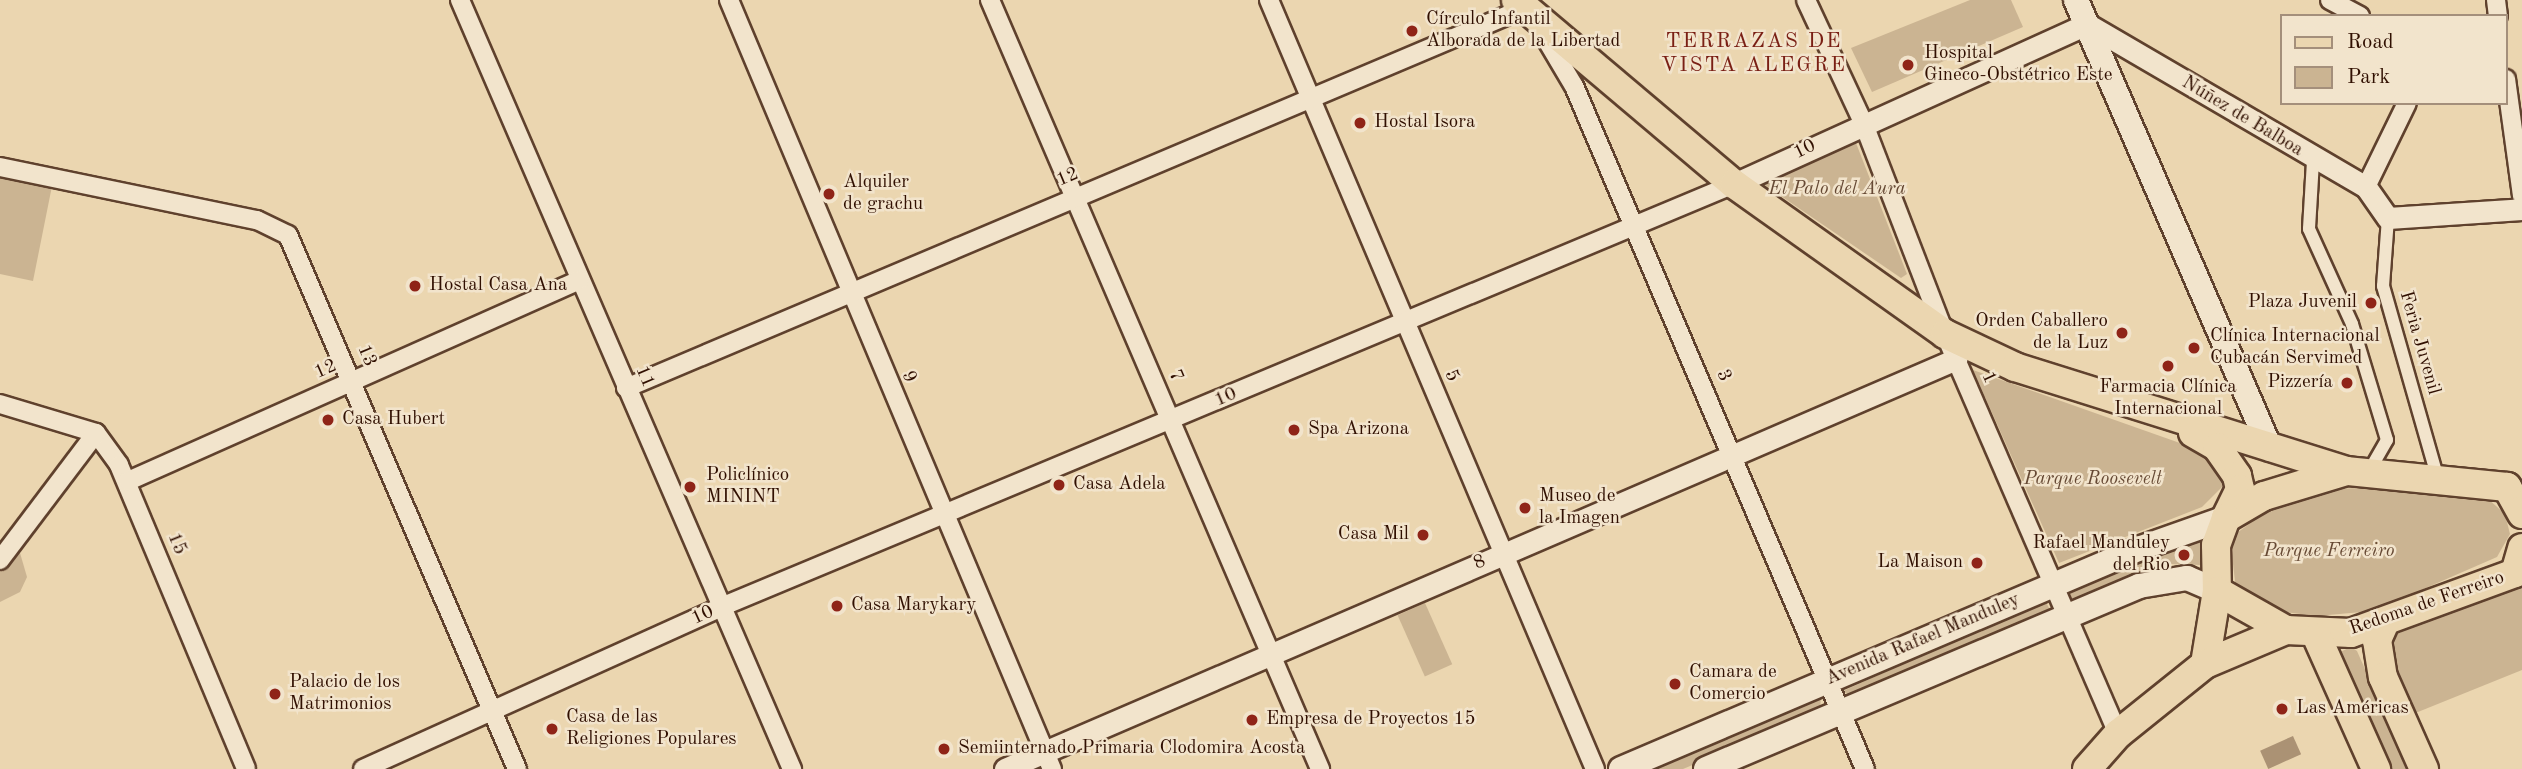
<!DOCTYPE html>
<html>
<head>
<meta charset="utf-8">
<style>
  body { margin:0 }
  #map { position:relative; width:2522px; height:769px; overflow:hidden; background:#ebd6b0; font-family:"Old Standard TT",serif }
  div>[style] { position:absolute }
  .green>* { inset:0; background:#cbb492; transform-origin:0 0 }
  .water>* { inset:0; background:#ab9274; transform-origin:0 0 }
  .roads { filter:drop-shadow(2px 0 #5f412d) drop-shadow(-2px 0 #5f412d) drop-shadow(0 2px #5f412d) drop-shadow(0 -2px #5f412d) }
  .pedestrian>* { height:12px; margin:-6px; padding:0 6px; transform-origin:6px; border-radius:6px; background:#f2e4cc }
  .minor>* { height:18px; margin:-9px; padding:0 9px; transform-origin:9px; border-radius:9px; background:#f2e4cc }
  .tertiary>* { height:21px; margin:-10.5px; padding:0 10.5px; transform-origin:10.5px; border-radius:10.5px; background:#f2e4cc }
  .secondary>* { height:24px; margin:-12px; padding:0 12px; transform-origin:12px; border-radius:12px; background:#f2e4cc }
  .primary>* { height:28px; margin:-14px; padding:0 14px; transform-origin:14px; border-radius:14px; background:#ebd6b0 }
  .dots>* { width:19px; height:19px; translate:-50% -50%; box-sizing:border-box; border:4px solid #f2e4cc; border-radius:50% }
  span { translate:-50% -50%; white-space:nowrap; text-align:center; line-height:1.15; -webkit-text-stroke:5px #f2e4cc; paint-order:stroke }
  .poi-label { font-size:19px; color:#300f01 }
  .left { translate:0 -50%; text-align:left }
  .right { translate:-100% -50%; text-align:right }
  .street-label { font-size:19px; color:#300f01 }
  .park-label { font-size:19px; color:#664934; font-style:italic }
  .neighbourhood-label { font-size:21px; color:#7a1f14; letter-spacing:2px }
  .legend { position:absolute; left:2280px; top:14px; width:228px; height:91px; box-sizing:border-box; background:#f2e4cc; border:2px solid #a48f7b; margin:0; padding:9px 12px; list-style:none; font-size:21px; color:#300f01 }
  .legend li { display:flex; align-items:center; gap:14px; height:35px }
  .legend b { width:35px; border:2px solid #a48f7b }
</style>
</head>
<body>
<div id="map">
  <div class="green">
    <i style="clip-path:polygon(1970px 0,2011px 0,2023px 27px,1872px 92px,1851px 48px)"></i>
    <i style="clip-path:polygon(1856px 143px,1907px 274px,1901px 278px,1762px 183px)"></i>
    <i style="clip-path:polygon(0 176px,52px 186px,33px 281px,0 274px)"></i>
    <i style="clip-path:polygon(1973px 370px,2211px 454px,2223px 464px,2224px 485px,2202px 507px,2059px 563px)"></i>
    <i style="clip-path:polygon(2422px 486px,2487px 498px,2505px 514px,2510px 534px,2497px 557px,2373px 611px,2317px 616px,2261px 609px,2236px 590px,2230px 538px,2282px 500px,2329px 489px)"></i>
    <i style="clip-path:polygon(2200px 537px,2202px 565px,2169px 564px,2081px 602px,2069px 597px,2070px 589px)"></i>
    <i style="clip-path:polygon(18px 546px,27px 577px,20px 592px,0 602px,0 571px)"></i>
    <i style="clip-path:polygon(2522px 580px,2522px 670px,2408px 716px,2384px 656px,2390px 637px)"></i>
    <i style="clip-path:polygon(2045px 600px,2051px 612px,1850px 696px,1843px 691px)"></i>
    <i style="left:1425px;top:603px;width:67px;height:30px;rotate:66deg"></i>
    <i style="clip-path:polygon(2351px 647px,2357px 651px,2409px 769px,2385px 769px,2338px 653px)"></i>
    <i style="clip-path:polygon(1821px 696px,1820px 711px,1683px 769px,1644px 769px)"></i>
  </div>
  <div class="water">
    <i style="left:2293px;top:736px;width:20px;height:36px;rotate:66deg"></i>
  </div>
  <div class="roads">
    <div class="pedestrian">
      <i style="left:2313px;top:161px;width:68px;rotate:93.4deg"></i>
      <i style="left:2309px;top:229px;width:104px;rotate:65.6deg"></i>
      <i style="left:2352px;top:324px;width:121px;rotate:73.2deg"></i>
      <i style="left:2387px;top:440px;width:34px;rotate:120deg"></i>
      <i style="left:2388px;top:218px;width:68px;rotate:94.2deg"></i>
      <i style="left:2383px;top:286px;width:198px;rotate:74.1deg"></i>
    </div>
    <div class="minor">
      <i style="left:460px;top:0;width:838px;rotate:66.65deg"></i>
      <i style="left:729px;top:0;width:834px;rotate:67.22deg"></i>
      <i style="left:990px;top:0;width:837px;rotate:66.77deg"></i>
      <i style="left:1269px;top:0;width:835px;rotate:67.03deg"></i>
      <i style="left:1806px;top:0;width:135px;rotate:65deg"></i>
      <i style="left:1863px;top:122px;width:227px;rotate:68.9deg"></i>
      <i style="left:1945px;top:334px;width:436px;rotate:66.6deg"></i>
      <i style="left:2330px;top:0;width:34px;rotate:28deg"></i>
      <i style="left:2496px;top:0;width:16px;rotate:83deg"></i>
      <i style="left:2506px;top:79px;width:118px;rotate:82.2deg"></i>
      <i style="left:0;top:167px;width:262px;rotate:11.7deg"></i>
      <i style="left:257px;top:220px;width:34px;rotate:26deg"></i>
      <i style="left:288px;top:235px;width:581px;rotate:66.79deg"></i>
      <i style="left:2366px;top:187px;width:93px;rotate:-64deg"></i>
      <i style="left:626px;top:388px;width:978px;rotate:-22.92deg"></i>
      <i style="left:1527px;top:7px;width:92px;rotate:59.3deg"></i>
      <i style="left:1574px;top:86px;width:742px;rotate:66.92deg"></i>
      <i style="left:0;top:404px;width:100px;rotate:16.8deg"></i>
      <i style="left:96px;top:433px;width:39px;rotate:54deg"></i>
      <i style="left:119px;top:465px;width:329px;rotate:67.3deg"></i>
      <i style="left:128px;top:481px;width:494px;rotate:-24deg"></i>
      <i style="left:0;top:560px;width:159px;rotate:-52.9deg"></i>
      <i style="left:363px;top:769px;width:393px;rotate:-24.3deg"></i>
      <i style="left:721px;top:607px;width:1098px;rotate:-22.66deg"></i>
    </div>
    <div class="tertiary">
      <i style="left:1734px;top:184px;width:388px;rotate:-24.4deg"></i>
      <i style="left:2087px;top:24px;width:323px;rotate:30.3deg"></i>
      <i style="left:2366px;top:187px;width:38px;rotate:55deg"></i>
      <i style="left:2388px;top:218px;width:134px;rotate:-3.8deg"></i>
      <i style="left:1005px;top:769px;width:1036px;rotate:-23.32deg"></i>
    </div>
    <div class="secondary">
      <i style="left:2076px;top:0;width:489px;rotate:66.6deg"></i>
      <i style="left:1621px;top:769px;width:562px;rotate:-23.05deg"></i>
      <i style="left:2138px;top:549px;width:93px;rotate:-19.4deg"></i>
      <i style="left:1706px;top:769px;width:470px;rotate:-22.9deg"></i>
      <i style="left:2139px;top:586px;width:49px;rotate:-9.5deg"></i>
      <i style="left:2187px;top:578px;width:33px;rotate:23deg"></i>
    </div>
    <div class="primary">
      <i style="left:1516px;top:0;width:285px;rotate:40.2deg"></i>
      <i style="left:1734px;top:184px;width:259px;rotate:35.4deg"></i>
      <i style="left:1945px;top:334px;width:77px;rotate:25.2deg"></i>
      <i style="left:2015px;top:367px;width:347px;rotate:17.4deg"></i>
      <i style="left:2193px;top:433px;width:28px;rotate:30deg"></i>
      <i style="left:2217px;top:447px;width:35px;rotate:55deg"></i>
      <i style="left:2237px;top:476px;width:13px;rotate:77deg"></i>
      <i style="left:2240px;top:489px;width:32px;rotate:116deg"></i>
      <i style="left:2522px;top:514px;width:31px;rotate:-119deg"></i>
      <i style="left:2507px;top:487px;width:162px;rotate:-174.3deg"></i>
      <i style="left:2346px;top:471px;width:86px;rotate:163deg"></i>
      <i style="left:2264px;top:496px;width:44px;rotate:149.9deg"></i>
      <i style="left:2226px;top:518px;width:29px;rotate:110deg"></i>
      <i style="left:2216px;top:545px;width:46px;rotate:88.8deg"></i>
      <i style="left:2217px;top:591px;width:79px;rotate:29.5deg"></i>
      <i style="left:2286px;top:630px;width:65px;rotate:2.6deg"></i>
      <i style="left:2351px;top:633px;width:175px;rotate:-20.1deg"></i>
      <i style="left:2515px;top:573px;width:26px;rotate:-74deg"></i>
      <i style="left:2385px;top:622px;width:20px;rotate:114deg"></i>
      <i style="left:2377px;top:640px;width:37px;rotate:81deg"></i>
      <i style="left:2383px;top:677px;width:101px;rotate:66deg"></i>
      <i style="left:2317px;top:637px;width:145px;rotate:65.9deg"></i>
      <i style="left:2205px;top:664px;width:74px;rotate:-80.7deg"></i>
      <i style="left:2087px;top:769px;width:47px;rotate:-48.5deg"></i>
      <i style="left:2118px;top:734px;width:112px;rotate:-38.8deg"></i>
      <i style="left:2205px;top:664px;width:88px;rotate:-22.8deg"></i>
    </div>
  </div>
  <div class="dots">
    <i style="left:1412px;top:31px;background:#8f2418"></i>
    <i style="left:1908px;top:65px;background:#8f2418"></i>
    <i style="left:1360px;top:123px;background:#8f2418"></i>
    <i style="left:829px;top:194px;background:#8f2418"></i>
    <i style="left:415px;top:286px;background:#8f2418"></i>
    <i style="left:2371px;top:303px;background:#8f2418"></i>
    <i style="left:2122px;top:333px;background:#8f2418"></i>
    <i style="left:2194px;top:348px;background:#8f2418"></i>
    <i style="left:2168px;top:366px;background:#8f2418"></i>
    <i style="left:2347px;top:383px;background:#8f2418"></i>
    <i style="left:328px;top:420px;background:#8f2418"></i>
    <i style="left:1294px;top:430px;background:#8f2418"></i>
    <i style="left:1059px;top:485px;background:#8f2418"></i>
    <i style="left:690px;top:487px;background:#8f2418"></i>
    <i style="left:1525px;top:508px;background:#8f2418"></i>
    <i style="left:1423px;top:535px;background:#8f2418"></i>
    <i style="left:2184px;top:555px;background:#8f2418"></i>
    <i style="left:1977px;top:563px;background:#8f2418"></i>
    <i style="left:837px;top:606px;background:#8f2418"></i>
    <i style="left:1675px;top:684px;background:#8f2418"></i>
    <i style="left:275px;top:694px;background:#8f2418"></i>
    <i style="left:2282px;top:709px;background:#8f2418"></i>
    <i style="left:1252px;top:720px;background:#8f2418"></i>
    <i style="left:552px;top:729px;background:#8f2418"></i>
    <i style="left:944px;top:749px;background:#8f2418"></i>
  </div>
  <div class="poi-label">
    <span class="left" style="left:1426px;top:31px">Círculo Infantil<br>Alborada de la Libertad</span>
    <span class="left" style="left:1924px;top:65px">Hospital<br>Gineco-Obstétrico Este</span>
    <span class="left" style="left:1374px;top:123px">Hostal Isora</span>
    <span class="left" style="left:843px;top:194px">Alquiler<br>de grachu</span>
    <span class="left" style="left:429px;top:286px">Hostal Casa Ana</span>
    <span class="right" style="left:2357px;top:303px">Plaza Juvenil</span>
    <span class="right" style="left:2108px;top:333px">Orden Caballero<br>de la Luz</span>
    <span class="left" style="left:2210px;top:348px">Clínica Internacional<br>Cubacán Servimed</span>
    <span class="right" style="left:2333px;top:383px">Pizzería</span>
    <span style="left:2168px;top:399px">Farmacia Clínica<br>Internacional</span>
    <span class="left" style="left:342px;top:420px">Casa Hubert</span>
    <span class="left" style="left:1308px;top:430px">Spa Arizona</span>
    <span class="left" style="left:706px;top:487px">Policlínico<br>MININT</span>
    <span class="left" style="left:1073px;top:485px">Casa Adela</span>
    <span class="left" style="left:1539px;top:508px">Museo de<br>la Imagen</span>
    <span class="right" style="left:1409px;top:535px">Casa Mil</span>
    <span class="right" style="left:2170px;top:555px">Rafael Manduley<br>del Rio</span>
    <span class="right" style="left:1963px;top:563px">La Maison</span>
    <span class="left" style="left:851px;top:606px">Casa Marykary</span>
    <span class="left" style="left:1689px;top:684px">Camara de<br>Comercio</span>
    <span class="left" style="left:289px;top:694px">Palacio de los<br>Matrimonios</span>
    <span class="left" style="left:2296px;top:709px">Las Américas</span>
    <span class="left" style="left:566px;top:729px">Casa de las<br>Religiones Populares</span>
    <span class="left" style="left:1266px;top:720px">Empresa de Proyectos 15</span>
    <span class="left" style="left:958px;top:749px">Semiinternado Primaria Clodomira Acosta</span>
  </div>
  <div class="street-label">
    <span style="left:2242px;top:117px;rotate:31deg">Núñez de Balboa</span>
    <span style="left:1805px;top:150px;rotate:-26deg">10</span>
    <span style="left:1068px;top:178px;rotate:-23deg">12</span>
    <span style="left:2419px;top:343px;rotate:74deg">Feria Juvenil</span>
    <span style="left:366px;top:356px;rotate:67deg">13</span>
    <span style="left:326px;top:370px;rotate:-24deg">12</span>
    <span style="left:1175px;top:376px;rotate:67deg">7</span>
    <span style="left:1451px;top:376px;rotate:67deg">5</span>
    <span style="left:1723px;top:376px;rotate:66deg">3</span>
    <span style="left:644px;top:377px;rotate:67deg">11</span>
    <span style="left:908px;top:377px;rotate:68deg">9</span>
    <span style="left:1988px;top:378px;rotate:65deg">1</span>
    <span style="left:1226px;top:398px;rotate:-23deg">10</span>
    <span style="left:176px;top:544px;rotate:68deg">15</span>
    <span style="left:1480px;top:563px;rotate:-23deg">8</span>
    <span style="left:2427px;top:604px;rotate:-19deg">Redoma de Ferreiro</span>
    <span style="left:703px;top:616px;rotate:-25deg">10</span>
    <span style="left:1923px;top:640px;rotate:-23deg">Avenida Rafael Manduley</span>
  </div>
  <div class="park-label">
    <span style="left:1837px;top:190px">El Palo del Aura</span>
    <span style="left:2093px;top:480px">Parque Roosevelt</span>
    <span style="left:2329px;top:552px">Parque Ferreiro</span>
  </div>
  <div class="neighbourhood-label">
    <span style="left:1754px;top:54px">TERRAZAS DE<br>VISTA ALEGRE</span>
  </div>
  <ul class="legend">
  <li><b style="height:9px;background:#ebd6b0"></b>Road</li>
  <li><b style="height:19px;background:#cbb492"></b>Park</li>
  </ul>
</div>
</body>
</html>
